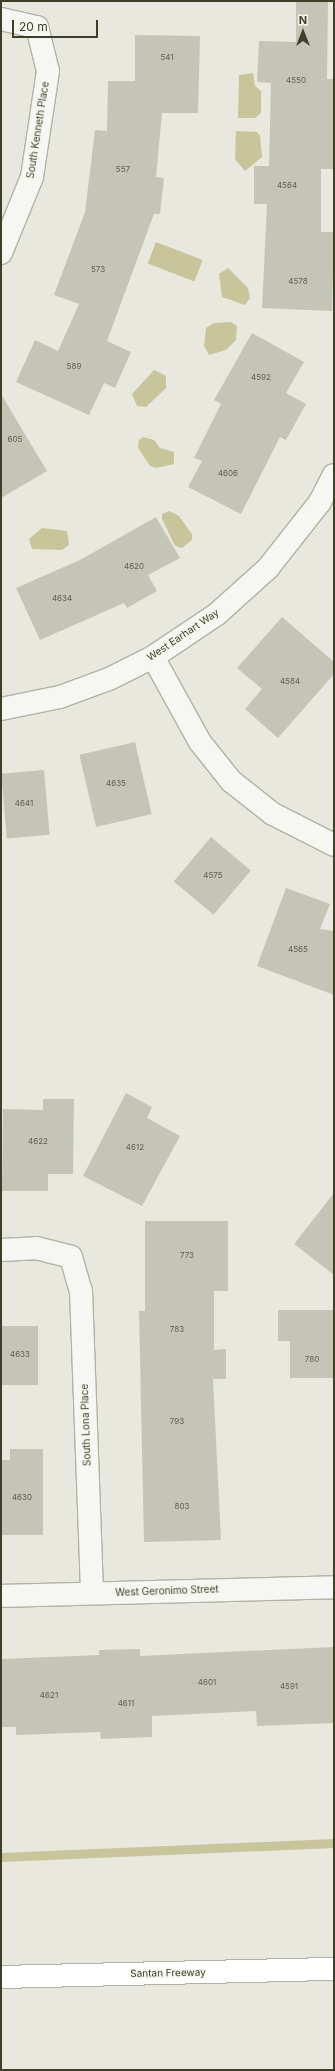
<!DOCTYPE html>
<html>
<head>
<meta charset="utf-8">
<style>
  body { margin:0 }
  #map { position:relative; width:335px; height:2071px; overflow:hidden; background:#e8e8df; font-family:Inter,sans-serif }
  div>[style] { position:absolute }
  .water>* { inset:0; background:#c8c59a; transform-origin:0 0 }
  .stream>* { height:9px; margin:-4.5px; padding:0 4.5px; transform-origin:4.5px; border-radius:4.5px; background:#c8c59a }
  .building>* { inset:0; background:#c4c5b6; transform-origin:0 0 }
  .roads { filter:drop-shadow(1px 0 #b2b2a4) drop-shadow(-1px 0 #b2b2a4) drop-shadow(0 1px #b2b2a4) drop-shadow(0 -1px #b2b2a4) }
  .minor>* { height:22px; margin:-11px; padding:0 11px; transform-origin:11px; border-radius:11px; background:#f6f7f2 }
  .motorway>* { height:22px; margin:-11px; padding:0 11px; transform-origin:11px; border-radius:11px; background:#fff }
  span { translate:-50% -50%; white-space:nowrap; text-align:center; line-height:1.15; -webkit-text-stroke:3px #f6f6ee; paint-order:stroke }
  .number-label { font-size:8px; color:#60604c }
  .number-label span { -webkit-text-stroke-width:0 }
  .street-label { font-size:10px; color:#3e3f28 }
  .frame { position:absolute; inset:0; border:2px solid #3e3f28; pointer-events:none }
  .north { position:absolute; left:283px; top:12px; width:40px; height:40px; -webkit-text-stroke:3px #f6f6ee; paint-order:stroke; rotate:0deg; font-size:11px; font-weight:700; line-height:16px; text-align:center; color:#3e3f28 }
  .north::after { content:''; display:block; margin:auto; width:14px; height:18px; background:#3e3f28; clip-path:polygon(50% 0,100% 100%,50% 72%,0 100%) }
  .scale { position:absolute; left:12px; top:20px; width:86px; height:18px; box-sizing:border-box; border:2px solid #3e3f28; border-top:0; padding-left:5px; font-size:12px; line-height:14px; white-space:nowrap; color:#3e3f28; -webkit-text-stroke:3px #f6f6ee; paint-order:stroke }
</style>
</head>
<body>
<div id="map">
  <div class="water">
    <i style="clip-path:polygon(253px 73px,255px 86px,261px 91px,261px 113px,255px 118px,238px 118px,239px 75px)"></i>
    <i style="clip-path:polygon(236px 131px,257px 132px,260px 136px,262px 157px,245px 171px,235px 159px)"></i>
    <i style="left:156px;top:242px;width:50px;height:23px;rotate:21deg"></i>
    <i style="clip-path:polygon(228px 268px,248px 288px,250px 298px,245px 305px,222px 297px,219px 274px)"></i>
    <i style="clip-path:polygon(231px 322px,237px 326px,236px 340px,226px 350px,209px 355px,204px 346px,206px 328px,214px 323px)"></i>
    <i style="clip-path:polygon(154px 370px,166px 376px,166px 388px,146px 407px,137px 406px,132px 394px)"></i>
    <i style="clip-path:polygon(143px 437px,154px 440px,160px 448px,174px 452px,174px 464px,156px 468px,150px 466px,138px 448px,139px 440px)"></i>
    <i style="clip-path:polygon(169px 511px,179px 516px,192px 534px,192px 540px,182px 548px,175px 546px,162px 519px,162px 514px)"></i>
    <i style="clip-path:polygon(42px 528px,67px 531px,69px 545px,62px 550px,32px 549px,29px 539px)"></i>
  </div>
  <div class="stream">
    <i style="left:1px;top:1857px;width:333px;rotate:-2.4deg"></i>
  </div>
  <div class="building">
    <i style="clip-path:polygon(296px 1px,328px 1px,327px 79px,334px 79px,334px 169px,321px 169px,321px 232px,334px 232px,332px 311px,262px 308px,267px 204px,254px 204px,254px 166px,269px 166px,271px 83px,257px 82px,259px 41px,296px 42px)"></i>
    <i style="clip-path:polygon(135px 35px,200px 36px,198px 113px,162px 113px,156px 177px,164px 178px,160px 214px,154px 214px,107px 341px,131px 352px,115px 388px,104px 383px,89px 415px,16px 382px,35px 340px,58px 351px,79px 304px,54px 295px,85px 212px,95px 130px,107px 131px,108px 81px,135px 81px)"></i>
    <i style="clip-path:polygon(252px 333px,304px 362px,286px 393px,306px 404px,286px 440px,280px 437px,241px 514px,188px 487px,202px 461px,194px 458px,221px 404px,214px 400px)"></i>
    <i style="clip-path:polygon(1px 394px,47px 471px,1px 498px)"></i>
    <i style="clip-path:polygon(156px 517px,180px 558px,148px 575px,157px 591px,127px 608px,124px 603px,40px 640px,16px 588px,80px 560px)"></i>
    <i style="clip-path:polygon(282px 617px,334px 662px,334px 674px,278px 738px,245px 709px,262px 689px,237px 668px)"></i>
    <i style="left:135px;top:742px;width:74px;height:57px;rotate:77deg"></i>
    <i style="left:44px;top:770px;width:65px;height:43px;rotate:85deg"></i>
    <i style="left:211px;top:837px;width:52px;height:58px;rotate:40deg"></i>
    <i style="clip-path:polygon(286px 888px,330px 904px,320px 929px,334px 931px,334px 995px,257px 966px)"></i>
    <i style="clip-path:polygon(126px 1093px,152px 1107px,147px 1118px,180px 1136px,142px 1206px,83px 1176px)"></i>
    <i style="clip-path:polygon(43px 1099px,74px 1099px,73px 1174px,48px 1174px,48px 1191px,2px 1191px,3px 1109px,43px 1110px)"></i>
    <i style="clip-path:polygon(334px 1193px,334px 1275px,294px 1244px)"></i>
    <i style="clip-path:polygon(145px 1221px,228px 1221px,228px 1291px,214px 1291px,214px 1350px,226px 1349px,226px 1379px,213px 1379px,221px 1540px,144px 1542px,139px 1311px,145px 1311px)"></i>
    <i style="clip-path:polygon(278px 1310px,334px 1310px,334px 1378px,290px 1378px,290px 1341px,278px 1341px)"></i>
    <i style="left:1px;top:1326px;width:37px;height:59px"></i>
    <i style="clip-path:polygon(10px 1449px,43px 1449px,43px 1535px,1px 1535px,1px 1460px,10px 1460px)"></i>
    <i style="clip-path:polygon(334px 1647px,334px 1723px,257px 1726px,256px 1711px,152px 1716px,152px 1737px,101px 1739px,100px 1732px,16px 1735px,16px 1727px,1px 1727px,1px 1659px,99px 1655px,99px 1650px,140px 1649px,140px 1656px)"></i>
  </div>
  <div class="roads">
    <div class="minor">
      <i style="left:1px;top:19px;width:37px;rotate:13deg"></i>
      <i style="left:37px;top:27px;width:45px;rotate:76deg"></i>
      <i style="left:48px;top:71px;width:107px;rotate:98.6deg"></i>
      <i style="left:32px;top:177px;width:82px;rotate:112.2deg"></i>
      <i style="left:153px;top:657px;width:97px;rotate:61.1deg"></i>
      <i style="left:200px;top:742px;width:50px;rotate:51.5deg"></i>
      <i style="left:231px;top:781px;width:53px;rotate:38.2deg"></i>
      <i style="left:273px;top:814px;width:68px;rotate:26.9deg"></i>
      <i style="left:1px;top:709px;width:60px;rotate:-11.5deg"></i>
      <i style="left:60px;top:697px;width:52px;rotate:-20.2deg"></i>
      <i style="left:109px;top:679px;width:49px;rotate:-26.6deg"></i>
      <i style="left:153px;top:657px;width:77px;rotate:-33.9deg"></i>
      <i style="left:217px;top:614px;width:69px;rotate:-42deg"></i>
      <i style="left:268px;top:568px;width:84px;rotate:-51.8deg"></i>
      <i style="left:320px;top:502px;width:30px;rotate:-63deg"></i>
      <i style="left:1px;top:1250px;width:35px;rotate:-3deg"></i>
      <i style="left:36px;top:1248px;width:36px;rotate:14deg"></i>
      <i style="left:71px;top:1257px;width:35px;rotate:74deg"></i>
      <i style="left:81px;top:1291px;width:302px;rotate:87.9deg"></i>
      <i style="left:1px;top:1596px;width:333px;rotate:-1.5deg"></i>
    </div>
    <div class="motorway">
      <i style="left:1px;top:1977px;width:333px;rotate:-1.4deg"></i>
    </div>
  </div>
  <div class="number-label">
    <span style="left:167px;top:58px">541</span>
    <span style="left:296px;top:81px">4550</span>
    <span style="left:123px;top:170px">557</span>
    <span style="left:287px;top:186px">4564</span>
    <span style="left:98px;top:270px">573</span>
    <span style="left:298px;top:282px">4578</span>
    <span style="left:74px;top:367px">589</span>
    <span style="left:261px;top:378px">4592</span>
    <span style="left:15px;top:440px">605</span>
    <span style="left:228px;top:474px">4606</span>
    <span style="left:134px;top:567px">4620</span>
    <span style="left:62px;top:599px">4634</span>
    <span style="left:290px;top:682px">4584</span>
    <span style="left:116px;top:784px">4635</span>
    <span style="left:24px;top:804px">4641</span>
    <span style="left:213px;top:876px">4575</span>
    <span style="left:298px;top:950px">4565</span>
    <span style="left:38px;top:1142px">4622</span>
    <span style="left:135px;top:1148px">4612</span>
    <span style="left:187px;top:1256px">773</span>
    <span style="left:177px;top:1330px">783</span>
    <span style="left:20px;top:1355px">4633</span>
    <span style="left:312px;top:1360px">780</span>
    <span style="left:177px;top:1422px">793</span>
    <span style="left:22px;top:1498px">4630</span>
    <span style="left:182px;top:1507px">803</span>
    <span style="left:207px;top:1683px">4601</span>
    <span style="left:289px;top:1687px">4591</span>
    <span style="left:49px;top:1696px">4621</span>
    <span style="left:126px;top:1704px">4611</span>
  </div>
  <div class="street-label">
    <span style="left:38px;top:130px;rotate:-81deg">South Kenneth Place</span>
    <span style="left:183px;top:635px;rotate:-34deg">West Earhart Way</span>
    <span style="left:86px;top:1425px;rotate:-92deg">South Lona Place</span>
    <span style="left:167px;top:1591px;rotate:-2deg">West Geronimo Street</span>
    <span style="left:168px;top:1973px;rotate:-1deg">Santan Freeway</span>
  </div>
  <div class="frame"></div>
  <div class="north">N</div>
  <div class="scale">20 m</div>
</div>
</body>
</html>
